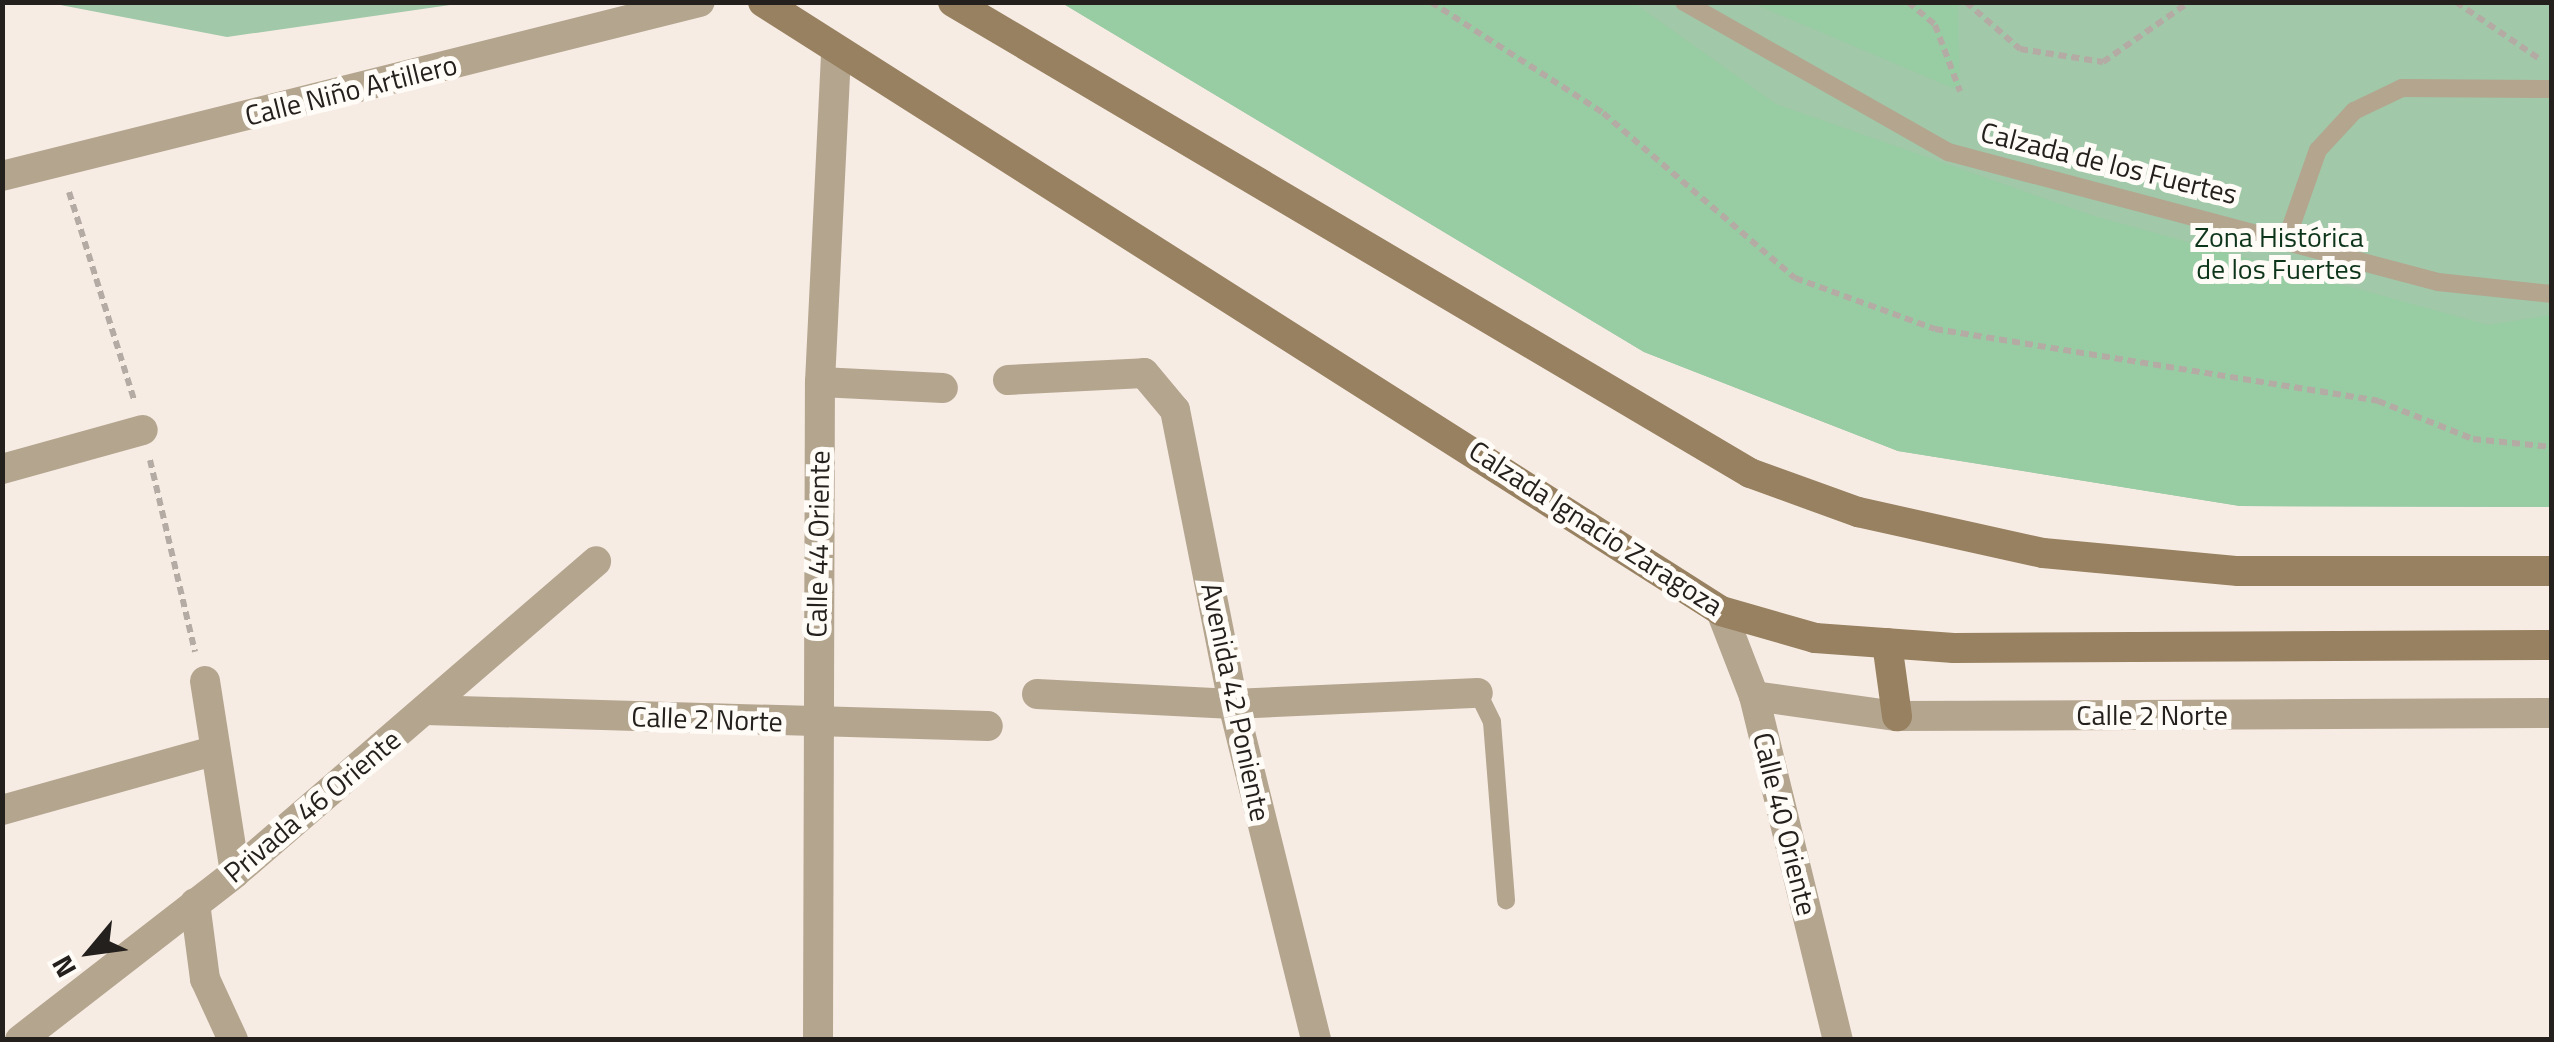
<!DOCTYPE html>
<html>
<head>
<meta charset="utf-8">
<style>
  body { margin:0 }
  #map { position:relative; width:2554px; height:1042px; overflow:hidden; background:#f7ece4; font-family:"Titillium Web",sans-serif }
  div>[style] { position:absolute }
  .green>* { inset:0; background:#a1c8a8 }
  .forest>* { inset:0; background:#98cca3 }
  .path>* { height:6px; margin-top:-3px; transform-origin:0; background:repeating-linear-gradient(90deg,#b3aba4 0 8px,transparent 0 13px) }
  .lane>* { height:18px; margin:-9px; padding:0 9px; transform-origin:9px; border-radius:9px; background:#b4a58f }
  .street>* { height:30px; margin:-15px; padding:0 15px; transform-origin:15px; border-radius:15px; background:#b4a58f }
  .secondary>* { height:30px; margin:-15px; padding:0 15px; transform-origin:15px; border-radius:15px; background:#988160 }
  span { translate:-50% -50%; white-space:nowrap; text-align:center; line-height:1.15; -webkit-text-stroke:10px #fffbf7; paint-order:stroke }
  .street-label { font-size:28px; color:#24201d }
  .park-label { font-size:28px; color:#0d351a }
  .frame { position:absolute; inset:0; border:5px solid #24201d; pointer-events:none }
  .north { position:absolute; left:40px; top:902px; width:100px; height:100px; -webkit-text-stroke:8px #fffbf7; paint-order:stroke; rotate:241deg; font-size:28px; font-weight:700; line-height:40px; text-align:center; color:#24201d }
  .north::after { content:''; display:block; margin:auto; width:35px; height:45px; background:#24201d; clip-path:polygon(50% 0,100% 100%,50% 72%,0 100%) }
</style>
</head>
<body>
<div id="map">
  <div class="green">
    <i style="clip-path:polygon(50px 3px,464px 3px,227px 37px)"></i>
    <i style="clip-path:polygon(1062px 3px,2551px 3px,2551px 507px,2240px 506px,1898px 451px,1644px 352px)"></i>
  </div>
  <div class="forest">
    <i style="clip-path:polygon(1062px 3px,1634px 3px,1776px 104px,2094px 216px,2488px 325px,2551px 315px,2551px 507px,2240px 506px,1898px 451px,1644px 352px)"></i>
    <i style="clip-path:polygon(1752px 3px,1958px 3px,1960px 91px)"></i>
  </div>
  <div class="path">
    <i style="left:1431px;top:2px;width:205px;rotate:32.8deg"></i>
    <i style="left:1603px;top:113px;width:253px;rotate:40.7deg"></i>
    <i style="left:1795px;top:278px;width:149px;rotate:20deg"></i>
    <i style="left:1935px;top:329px;width:449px;rotate:9.2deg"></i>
    <i style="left:2378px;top:401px;width:102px;rotate:21.8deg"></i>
    <i style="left:2473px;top:439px;width:79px;rotate:5.8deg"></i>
    <i style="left:1908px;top:2px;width:35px;rotate:40deg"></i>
    <i style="left:1935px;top:25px;width:71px;rotate:69.3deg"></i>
    <i style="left:1966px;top:2px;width:72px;rotate:41deg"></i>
    <i style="left:2020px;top:49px;width:84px;rotate:8.9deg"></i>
    <i style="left:2103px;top:62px;width:105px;rotate:-34.9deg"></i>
    <i style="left:2456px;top:2px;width:103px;rotate:34.3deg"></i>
    <i style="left:69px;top:192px;width:218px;rotate:72.6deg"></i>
    <i style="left:150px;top:460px;width:197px;rotate:76.8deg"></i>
  </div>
  <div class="lane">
    <i style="left:1684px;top:2px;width:304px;rotate:29.6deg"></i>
    <i style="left:1948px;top:152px;width:507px;rotate:14.86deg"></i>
    <i style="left:2438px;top:282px;width:115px;rotate:6deg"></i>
    <i style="left:2288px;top:235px;width:90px;rotate:-70.6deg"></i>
    <i style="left:2318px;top:150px;width:53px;rotate:-47.3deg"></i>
    <i style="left:2354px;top:111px;width:53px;rotate:-25.6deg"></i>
    <i style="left:2402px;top:88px;width:150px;rotate:0.4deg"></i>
    <i style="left:1478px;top:693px;width:32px;rotate:64deg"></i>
    <i style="left:1492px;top:722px;width:179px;rotate:85.5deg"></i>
  </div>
  <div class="street">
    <i style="left:2px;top:176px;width:719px;rotate:-14deg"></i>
    <i style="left:1008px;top:380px;width:136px;rotate:-2.9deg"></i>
    <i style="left:1144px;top:373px;width:48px;rotate:50deg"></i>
    <i style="left:1175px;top:410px;width:300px;rotate:78.8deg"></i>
    <i style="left:1233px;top:704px;width:346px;rotate:76.1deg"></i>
    <i style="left:820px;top:382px;width:123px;rotate:2.8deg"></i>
    <i style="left:2px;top:469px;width:146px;rotate:-15.5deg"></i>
    <i style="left:1721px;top:611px;width:91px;rotate:68.8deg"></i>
    <i style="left:1754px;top:696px;width:354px;rotate:76.3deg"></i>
    <i style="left:205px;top:681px;width:194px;rotate:81.1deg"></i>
    <i style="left:1037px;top:694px;width:196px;rotate:2.9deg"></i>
    <i style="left:1233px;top:704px;width:245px;rotate:-2.6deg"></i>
    <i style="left:1754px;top:696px;width:144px;rotate:8deg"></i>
    <i style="left:1897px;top:716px;width:655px;rotate:-0.26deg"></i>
    <i style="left:425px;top:710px;width:563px;rotate:1.63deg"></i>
    <i style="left:2px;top:810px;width:216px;rotate:-15.6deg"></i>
    <i style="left:195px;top:903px;width:77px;rotate:82.5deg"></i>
    <i style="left:205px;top:979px;width:67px;rotate:65.3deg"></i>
    <i style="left:20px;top:1040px;width:272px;rotate:-37.8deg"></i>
    <i style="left:235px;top:873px;width:477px;rotate:-40.8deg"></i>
    <i style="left:818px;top:1040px;width:658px;rotate:-89.83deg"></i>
    <i style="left:820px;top:382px;width:333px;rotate:-87.2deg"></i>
  </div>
  <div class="secondary">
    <i style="left:763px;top:2px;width:1135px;rotate:32.44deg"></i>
    <i style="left:1721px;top:611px;width:98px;rotate:16deg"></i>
    <i style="left:1815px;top:638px;width:139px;rotate:4.1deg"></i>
    <i style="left:1954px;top:648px;width:598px;rotate:-0.29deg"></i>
    <i style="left:953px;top:2px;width:926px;rotate:30.58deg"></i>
    <i style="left:1750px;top:473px;width:115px;rotate:19.9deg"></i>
    <i style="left:1858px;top:512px;width:189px;rotate:12.5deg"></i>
    <i style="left:2043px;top:553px;width:196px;rotate:5.3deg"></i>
    <i style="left:2238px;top:571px;width:314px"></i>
    <i style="left:1887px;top:643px;width:74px;rotate:82.2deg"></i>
  </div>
  <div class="street-label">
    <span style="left:351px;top:90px;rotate:-14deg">Calle Niño Artillero</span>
    <span style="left:2109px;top:163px;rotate:14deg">Calzada de los Fuertes</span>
    <span style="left:1596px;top:528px;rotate:33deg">Calzada Ignacio Zaragoza</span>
    <span style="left:818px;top:544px;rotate:-89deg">Calle 44 Oriente</span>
    <span style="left:1236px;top:702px;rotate:78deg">Avenida 42 Poniente</span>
    <span style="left:2152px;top:715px">Calle 2 Norte</span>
    <span style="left:707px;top:719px;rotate:2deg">Calle 2 Norte</span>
    <span style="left:312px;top:806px;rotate:-40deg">Privada 46 Oriente</span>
    <span style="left:1785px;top:824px;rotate:76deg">Calle 40 Oriente</span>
  </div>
  <div class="park-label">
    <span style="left:2279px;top:253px">Zona Histórica<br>de los Fuertes</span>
  </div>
  <div class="frame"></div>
  <div class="north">N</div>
</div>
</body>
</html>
